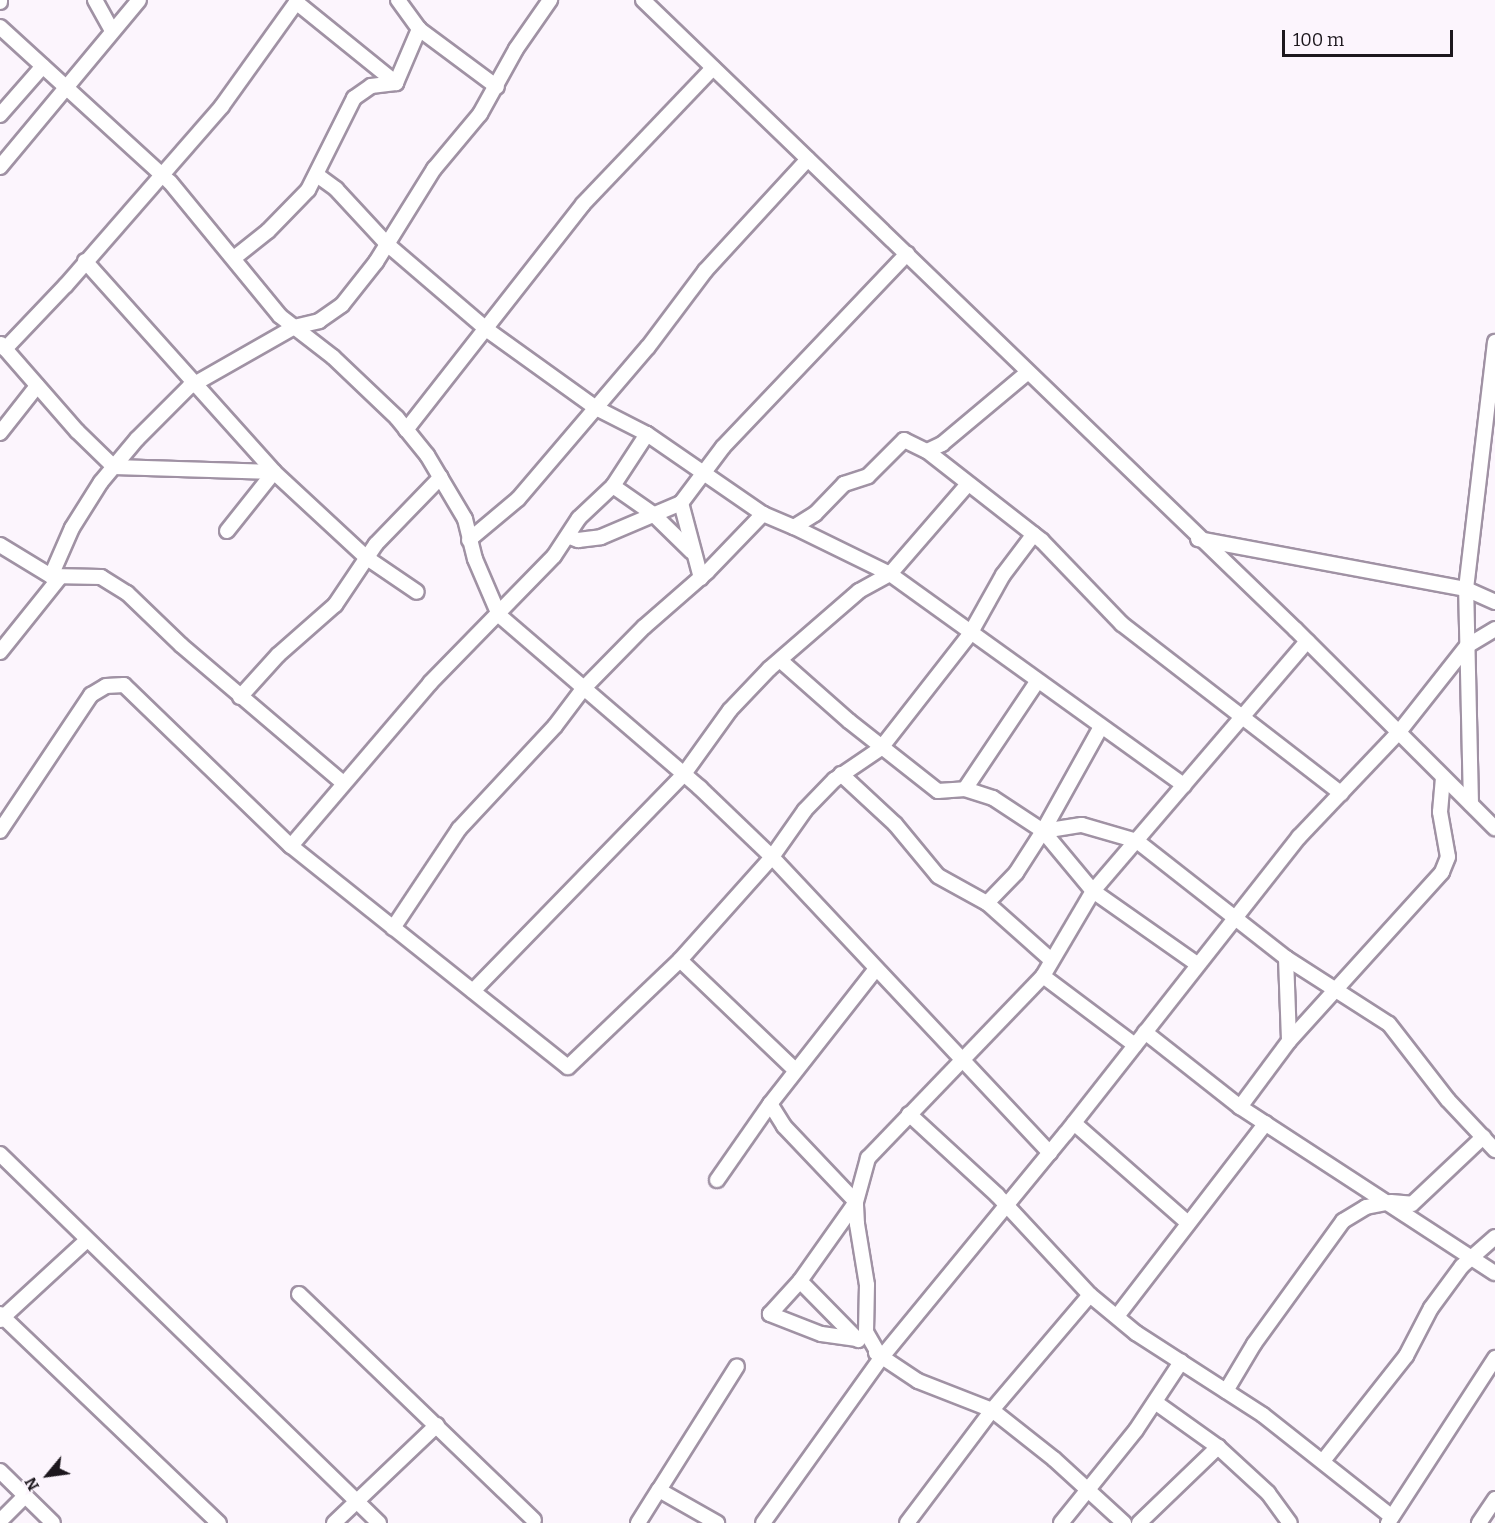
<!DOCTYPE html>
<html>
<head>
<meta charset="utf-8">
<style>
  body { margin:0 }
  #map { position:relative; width:1495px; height:1523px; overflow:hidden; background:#fcf5fd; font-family:Bitter,serif }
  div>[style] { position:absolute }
  .roads { filter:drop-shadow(2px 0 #a092a4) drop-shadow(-2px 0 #a092a4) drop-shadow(0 2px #a092a4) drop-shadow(0 -2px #a092a4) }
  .minor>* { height:14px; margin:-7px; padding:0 7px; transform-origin:7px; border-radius:7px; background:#fff }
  span { translate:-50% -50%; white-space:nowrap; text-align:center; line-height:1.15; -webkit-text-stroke:5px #fcf5fd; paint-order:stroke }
  .north { position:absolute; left:18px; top:1445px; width:60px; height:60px; -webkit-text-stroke:4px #fcf5fd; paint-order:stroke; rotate:241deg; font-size:16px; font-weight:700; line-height:24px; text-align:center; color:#1c171d }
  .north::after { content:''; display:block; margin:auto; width:21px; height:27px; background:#1c171d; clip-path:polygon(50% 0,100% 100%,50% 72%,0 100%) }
  .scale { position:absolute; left:1282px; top:30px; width:171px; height:27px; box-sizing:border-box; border:3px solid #1c171d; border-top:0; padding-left:8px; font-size:18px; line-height:21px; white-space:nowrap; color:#1c171d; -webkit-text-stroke:4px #fcf5fd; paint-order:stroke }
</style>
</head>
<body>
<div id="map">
  <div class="roads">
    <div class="minor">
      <i style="left:95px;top:0;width:35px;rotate:61deg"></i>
      <i style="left:398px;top:0;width:36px;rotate:54deg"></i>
      <i style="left:419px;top:29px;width:97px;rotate:36.6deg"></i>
      <i style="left:643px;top:0;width:907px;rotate:43.97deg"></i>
      <i style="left:1296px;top:630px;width:281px;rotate:44.9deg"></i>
      <i style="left:0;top:2px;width:2px;rotate:-90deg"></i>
      <i style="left:296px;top:2px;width:129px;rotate:39deg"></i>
      <i style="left:396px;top:83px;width:59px;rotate:-66.9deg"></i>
      <i style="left:0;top:27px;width:230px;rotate:42.4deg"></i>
      <i style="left:170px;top:182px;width:173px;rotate:50.6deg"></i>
      <i style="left:280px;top:316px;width:67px;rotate:37.7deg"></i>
      <i style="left:333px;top:357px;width:88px;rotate:43.6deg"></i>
      <i style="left:397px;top:418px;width:48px;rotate:51deg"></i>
      <i style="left:427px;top:455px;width:74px;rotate:59.3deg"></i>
      <i style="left:465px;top:519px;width:41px;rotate:76deg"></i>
      <i style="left:475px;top:559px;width:61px;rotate:66.8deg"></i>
      <i style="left:499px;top:615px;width:265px;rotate:40.7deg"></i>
      <i style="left:700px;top:788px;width:100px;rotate:43.8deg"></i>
      <i style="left:772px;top:857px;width:406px;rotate:46.8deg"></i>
      <i style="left:0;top:115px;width:65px;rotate:-48.7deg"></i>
      <i style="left:0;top:167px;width:217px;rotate:-50.2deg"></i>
      <i style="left:317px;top:175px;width:24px;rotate:36deg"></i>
      <i style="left:336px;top:189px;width:75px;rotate:47.2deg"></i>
      <i style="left:387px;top:244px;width:130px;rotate:40.6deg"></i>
      <i style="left:486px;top:329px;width:135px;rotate:35.7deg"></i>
      <i style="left:596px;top:408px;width:57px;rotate:27deg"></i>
      <i style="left:647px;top:434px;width:141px;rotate:34.6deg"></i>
      <i style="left:234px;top:258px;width:43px;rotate:-38.5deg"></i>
      <i style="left:268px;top:231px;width:57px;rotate:-45.7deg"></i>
      <i style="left:308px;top:190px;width:103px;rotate:-63.4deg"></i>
      <i style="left:354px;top:98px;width:21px;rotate:-35deg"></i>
      <i style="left:371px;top:86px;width:25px;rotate:-7deg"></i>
      <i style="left:85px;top:261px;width:283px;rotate:48.1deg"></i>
      <i style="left:274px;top:472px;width:127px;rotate:42.8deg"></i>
      <i style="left:367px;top:558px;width:60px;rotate:34.2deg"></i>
      <i style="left:1px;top:344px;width:116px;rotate:48.9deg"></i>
      <i style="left:77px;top:431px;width:52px;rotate:44.2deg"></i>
      <i style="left:114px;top:467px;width:160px;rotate:1.8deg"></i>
      <i style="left:5px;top:349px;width:88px;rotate:-46.4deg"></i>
      <i style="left:66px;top:285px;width:237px;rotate:-48.9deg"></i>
      <i style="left:222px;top:106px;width:130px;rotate:-54.4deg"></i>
      <i style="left:406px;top:430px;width:287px;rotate:-51.9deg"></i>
      <i style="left:583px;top:204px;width:188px;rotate:-46.3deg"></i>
      <i style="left:0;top:433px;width:60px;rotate:-51.8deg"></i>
      <i style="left:927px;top:451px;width:17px;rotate:-25deg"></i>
      <i style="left:942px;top:444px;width:112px;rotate:-39.9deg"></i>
      <i style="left:613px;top:486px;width:49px;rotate:35deg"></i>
      <i style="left:653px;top:514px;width:54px;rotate:44.3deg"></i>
      <i style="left:794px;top:527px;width:107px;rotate:26.1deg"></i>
      <i style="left:890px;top:574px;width:119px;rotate:-49.1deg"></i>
      <i style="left:227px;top:531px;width:75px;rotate:-51.5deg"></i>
      <i style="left:570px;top:537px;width:9px;rotate:21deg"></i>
      <i style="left:578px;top:540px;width:23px;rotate:-7deg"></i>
      <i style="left:601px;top:537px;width:87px;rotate:-23deg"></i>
      <i style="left:1198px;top:539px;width:273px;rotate:10.6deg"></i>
      <i style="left:1466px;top:589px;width:32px;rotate:24deg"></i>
      <i style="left:469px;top:540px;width:64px;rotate:-39.9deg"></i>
      <i style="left:518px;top:499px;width:200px;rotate:-49.5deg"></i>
      <i style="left:648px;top:347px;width:95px;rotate:-53.1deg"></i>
      <i style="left:705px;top:271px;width:152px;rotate:-47.4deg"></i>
      <i style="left:0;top:545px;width:60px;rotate:31.3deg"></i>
      <i style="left:51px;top:576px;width:50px;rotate:1.1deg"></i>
      <i style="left:101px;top:577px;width:31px;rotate:32deg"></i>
      <i style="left:127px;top:593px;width:75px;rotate:43.9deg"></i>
      <i style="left:181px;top:645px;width:211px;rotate:40.4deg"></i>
      <i style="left:51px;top:576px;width:52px;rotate:-66.4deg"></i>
      <i style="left:72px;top:528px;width:54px;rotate:-57.8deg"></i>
      <i style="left:101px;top:482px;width:56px;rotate:-50.1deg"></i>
      <i style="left:137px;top:439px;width:74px;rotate:-45deg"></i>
      <i style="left:189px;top:387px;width:121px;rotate:-29.7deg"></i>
      <i style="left:294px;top:327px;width:26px;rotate:-13deg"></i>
      <i style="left:319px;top:321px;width:28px;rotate:-35deg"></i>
      <i style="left:342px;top:305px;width:55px;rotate:-51.7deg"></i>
      <i style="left:376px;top:262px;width:110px;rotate:-58.1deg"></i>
      <i style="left:434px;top:169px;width:72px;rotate:-50.1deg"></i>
      <i style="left:480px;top:114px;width:74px;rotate:-61deg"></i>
      <i style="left:516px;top:49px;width:60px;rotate:-55.2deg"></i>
      <i style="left:701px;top:578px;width:78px;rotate:-104.9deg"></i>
      <i style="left:681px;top:503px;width:70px;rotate:-53.1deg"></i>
      <i style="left:723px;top:447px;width:267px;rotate:-46.4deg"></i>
      <i style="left:0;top:652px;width:96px;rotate:-51.3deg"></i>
      <i style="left:781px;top:661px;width:91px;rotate:41.4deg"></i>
      <i style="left:849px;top:721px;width:113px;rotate:38.2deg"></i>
      <i style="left:938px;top:791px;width:27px;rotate:-4deg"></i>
      <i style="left:965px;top:789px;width:29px;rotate:18deg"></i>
      <i style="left:993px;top:798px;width:60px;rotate:33.4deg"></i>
      <i style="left:1043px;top:831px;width:39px;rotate:-9deg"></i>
      <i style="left:1082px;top:825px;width:57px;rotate:16.2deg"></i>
      <i style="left:1137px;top:841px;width:189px;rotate:38.1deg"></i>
      <i style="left:1286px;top:958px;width:122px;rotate:32.7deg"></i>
      <i style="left:1389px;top:1024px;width:96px;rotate:52.2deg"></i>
      <i style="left:1448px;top:1100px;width:69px;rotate:46.8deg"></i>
      <i style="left:240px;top:697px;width:57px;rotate:-47.9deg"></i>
      <i style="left:278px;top:655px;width:76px;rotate:-41.3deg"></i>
      <i style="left:335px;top:605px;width:73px;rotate:-56.1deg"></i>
      <i style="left:376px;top:544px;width:93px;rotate:-45.9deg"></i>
      <i style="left:841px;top:774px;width:74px;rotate:42.8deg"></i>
      <i style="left:895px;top:824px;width:67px;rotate:50.4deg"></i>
      <i style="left:938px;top:876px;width:56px;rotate:28.9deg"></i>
      <i style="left:987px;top:903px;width:84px;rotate:41.6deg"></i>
      <i style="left:965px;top:789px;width:129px;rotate:-56.1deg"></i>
      <i style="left:1471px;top:804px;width:215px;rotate:-91.3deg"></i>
      <i style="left:1466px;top:589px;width:249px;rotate:-83.3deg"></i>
      <i style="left:0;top:831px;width:164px;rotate:-56.2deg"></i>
      <i style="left:91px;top:695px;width:17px;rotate:-31deg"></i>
      <i style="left:106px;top:686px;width:18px;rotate:-3deg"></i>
      <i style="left:124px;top:685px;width:232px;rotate:44deg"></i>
      <i style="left:291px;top:846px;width:354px;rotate:38.6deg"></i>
      <i style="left:568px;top:1067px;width:155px;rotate:-43.7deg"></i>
      <i style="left:680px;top:960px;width:138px;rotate:-48.2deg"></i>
      <i style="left:772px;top:857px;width:57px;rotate:-54.9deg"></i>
      <i style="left:805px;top:810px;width:42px;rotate:-46deg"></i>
      <i style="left:834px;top:780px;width:57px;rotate:-34.2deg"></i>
      <i style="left:881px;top:748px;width:145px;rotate:-52deg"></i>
      <i style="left:970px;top:634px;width:68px;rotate:-60.8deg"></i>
      <i style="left:1003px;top:575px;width:51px;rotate:-52.9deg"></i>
      <i style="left:1043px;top:831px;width:119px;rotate:-60.9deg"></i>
      <i style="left:291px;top:846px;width:214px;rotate:-49.5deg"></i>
      <i style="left:430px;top:683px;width:177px;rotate:-45.7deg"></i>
      <i style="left:554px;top:556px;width:45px;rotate:-56.7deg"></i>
      <i style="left:579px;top:518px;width:47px;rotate:-43.3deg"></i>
      <i style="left:613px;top:486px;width:62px;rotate:-56.8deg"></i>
      <i style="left:987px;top:903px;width:42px;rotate:-46deg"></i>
      <i style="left:1016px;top:873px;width:50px;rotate:-57.3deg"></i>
      <i style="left:1043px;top:831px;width:78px;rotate:50.2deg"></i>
      <i style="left:1093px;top:891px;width:127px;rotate:35.1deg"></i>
      <i style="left:393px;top:928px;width:119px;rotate:-56.3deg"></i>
      <i style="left:459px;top:829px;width:141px;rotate:-47deg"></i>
      <i style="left:555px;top:726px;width:46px;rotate:-52.9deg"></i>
      <i style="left:583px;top:689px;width:87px;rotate:-45.5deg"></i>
      <i style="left:644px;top:627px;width:84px;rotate:-41.1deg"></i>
      <i style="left:707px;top:572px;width:81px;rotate:-46deg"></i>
      <i style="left:763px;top:514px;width:34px;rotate:23deg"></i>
      <i style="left:794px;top:527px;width:25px;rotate:-32deg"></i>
      <i style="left:815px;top:514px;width:42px;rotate:-46deg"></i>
      <i style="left:844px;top:484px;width:25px;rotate:-18deg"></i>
      <i style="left:868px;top:476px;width:51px;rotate:-45deg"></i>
      <i style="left:904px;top:440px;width:25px;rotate:26deg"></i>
      <i style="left:927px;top:451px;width:146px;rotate:38deg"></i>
      <i style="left:1042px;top:541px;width:115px;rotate:46.1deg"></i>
      <i style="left:1122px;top:624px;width:277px;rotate:37.7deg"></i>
      <i style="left:1286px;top:958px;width:83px;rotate:87.9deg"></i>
      <i style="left:680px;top:960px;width:158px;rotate:43.7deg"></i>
      <i style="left:1043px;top:976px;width:115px;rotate:36.9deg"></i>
      <i style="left:473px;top:991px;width:303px;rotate:-45.8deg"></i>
      <i style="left:684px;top:774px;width:79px;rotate:-54.3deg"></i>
      <i style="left:730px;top:710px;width:57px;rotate:-46.4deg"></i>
      <i style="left:769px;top:669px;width:119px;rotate:-40.9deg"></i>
      <i style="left:859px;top:591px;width:35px;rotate:-29deg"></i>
      <i style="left:890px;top:574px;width:362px;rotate:35.7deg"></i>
      <i style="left:1145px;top:1032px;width:121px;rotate:38.3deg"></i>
      <i style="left:1240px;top:1107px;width:304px;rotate:33.1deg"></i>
      <i style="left:1240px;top:1107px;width:82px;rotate:-53.4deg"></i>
      <i style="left:1289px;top:1041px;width:228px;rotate:-47.8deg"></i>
      <i style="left:1442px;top:872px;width:16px;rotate:-68deg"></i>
      <i style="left:1448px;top:857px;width:46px;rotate:-100.1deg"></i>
      <i style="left:1440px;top:812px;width:35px;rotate:-85deg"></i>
      <i style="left:909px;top:1114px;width:120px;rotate:42.6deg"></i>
      <i style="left:997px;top:1195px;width:137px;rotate:47.1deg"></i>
      <i style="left:1090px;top:1295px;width:60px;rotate:39.6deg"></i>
      <i style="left:1136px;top:1333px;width:151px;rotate:32.8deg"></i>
      <i style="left:1263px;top:1415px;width:164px;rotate:38.3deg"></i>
      <i style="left:1074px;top:1123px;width:152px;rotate:41.3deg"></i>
      <i style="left:0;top:1154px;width:529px;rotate:44.23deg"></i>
      <i style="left:717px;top:1180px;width:93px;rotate:-55.1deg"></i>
      <i style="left:800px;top:1281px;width:83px;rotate:45.5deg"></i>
      <i style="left:299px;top:1294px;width:326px;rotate:43.9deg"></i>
      <i style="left:0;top:1314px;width:303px;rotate:43.7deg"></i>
      <i style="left:1118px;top:1315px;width:242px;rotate:-52.4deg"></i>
      <i style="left:0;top:1320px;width:118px;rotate:-42.6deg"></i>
      <i style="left:857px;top:1339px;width:36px;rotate:-172deg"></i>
      <i style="left:821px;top:1334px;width:55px;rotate:-158.6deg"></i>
      <i style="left:770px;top:1314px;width:45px;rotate:-47.7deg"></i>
      <i style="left:800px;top:1281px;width:97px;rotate:-54.7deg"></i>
      <i style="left:856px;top:1202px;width:105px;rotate:-133.5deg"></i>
      <i style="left:784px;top:1126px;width:26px;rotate:-122deg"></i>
      <i style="left:770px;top:1104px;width:172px;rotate:-51.9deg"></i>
      <i style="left:876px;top:1353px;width:50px;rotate:33.7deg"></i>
      <i style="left:918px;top:1381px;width:79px;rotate:21.4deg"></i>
      <i style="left:992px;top:1410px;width:79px;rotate:38.3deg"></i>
      <i style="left:1054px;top:1459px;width:95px;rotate:42.4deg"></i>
      <i style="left:881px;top:1358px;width:30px;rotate:-120deg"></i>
      <i style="left:866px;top:1332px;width:47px;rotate:-88.8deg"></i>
      <i style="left:867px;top:1285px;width:62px;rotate:-99.3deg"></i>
      <i style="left:857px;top:1224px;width:22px;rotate:-93deg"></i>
      <i style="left:856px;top:1202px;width:46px;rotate:-74.7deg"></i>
      <i style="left:868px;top:1158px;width:252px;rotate:-46.1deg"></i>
      <i style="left:1043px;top:976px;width:99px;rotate:-59.5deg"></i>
      <i style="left:1093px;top:891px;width:329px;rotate:-49.4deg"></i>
      <i style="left:1226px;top:1391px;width:55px;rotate:-59.2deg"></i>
      <i style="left:1254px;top:1344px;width:152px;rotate:-54.1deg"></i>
      <i style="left:1343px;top:1221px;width:27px;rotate:-31deg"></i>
      <i style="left:1366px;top:1207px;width:25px;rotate:-11deg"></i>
      <i style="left:1391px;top:1202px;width:21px;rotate:5deg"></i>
      <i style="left:1412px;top:1204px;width:98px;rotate:-43.3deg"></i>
      <i style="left:1155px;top:1402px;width:77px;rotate:35.5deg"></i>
      <i style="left:1218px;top:1447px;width:68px;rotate:42.6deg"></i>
      <i style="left:1268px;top:1493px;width:37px;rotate:54deg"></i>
      <i style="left:1323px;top:1461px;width:134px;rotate:-51.7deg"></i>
      <i style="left:1406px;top:1356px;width:54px;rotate:-62.5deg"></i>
      <i style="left:1431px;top:1308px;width:52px;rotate:-53.6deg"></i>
      <i style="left:1462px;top:1266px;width:44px;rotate:-41.3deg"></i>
      <i style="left:0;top:1471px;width:74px;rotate:44.5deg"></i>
      <i style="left:659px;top:1490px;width:146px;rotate:-57.8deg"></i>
      <i style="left:0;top:1521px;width:35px;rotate:-45deg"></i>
      <i style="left:334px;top:1523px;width:142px;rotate:-43.6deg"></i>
      <i style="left:638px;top:1523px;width:39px;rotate:-58deg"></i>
      <i style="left:659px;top:1490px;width:67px;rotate:29.6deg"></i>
      <i style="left:763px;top:1523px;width:203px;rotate:-54.4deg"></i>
      <i style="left:881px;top:1358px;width:291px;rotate:-50.6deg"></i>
      <i style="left:1066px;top:1133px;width:377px;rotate:-51.8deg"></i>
      <i style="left:1299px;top:837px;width:145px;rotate:-46.4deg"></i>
      <i style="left:1399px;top:732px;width:110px;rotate:-51.7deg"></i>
      <i style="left:1467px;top:646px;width:33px;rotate:-31deg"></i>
      <i style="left:907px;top:1523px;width:141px;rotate:-53deg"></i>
      <i style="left:992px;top:1410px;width:151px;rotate:-49.6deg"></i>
      <i style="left:1061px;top:1523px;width:119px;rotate:-51.1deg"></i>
      <i style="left:1136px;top:1430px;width:82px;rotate:-56.5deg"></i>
      <i style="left:1139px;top:1523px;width:110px;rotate:-43.9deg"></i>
      <i style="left:1388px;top:1523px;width:197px;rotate:-57deg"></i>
      <i style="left:1479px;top:1523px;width:29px;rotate:-56deg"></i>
    </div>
  </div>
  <div class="north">N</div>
  <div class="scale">100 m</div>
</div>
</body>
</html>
